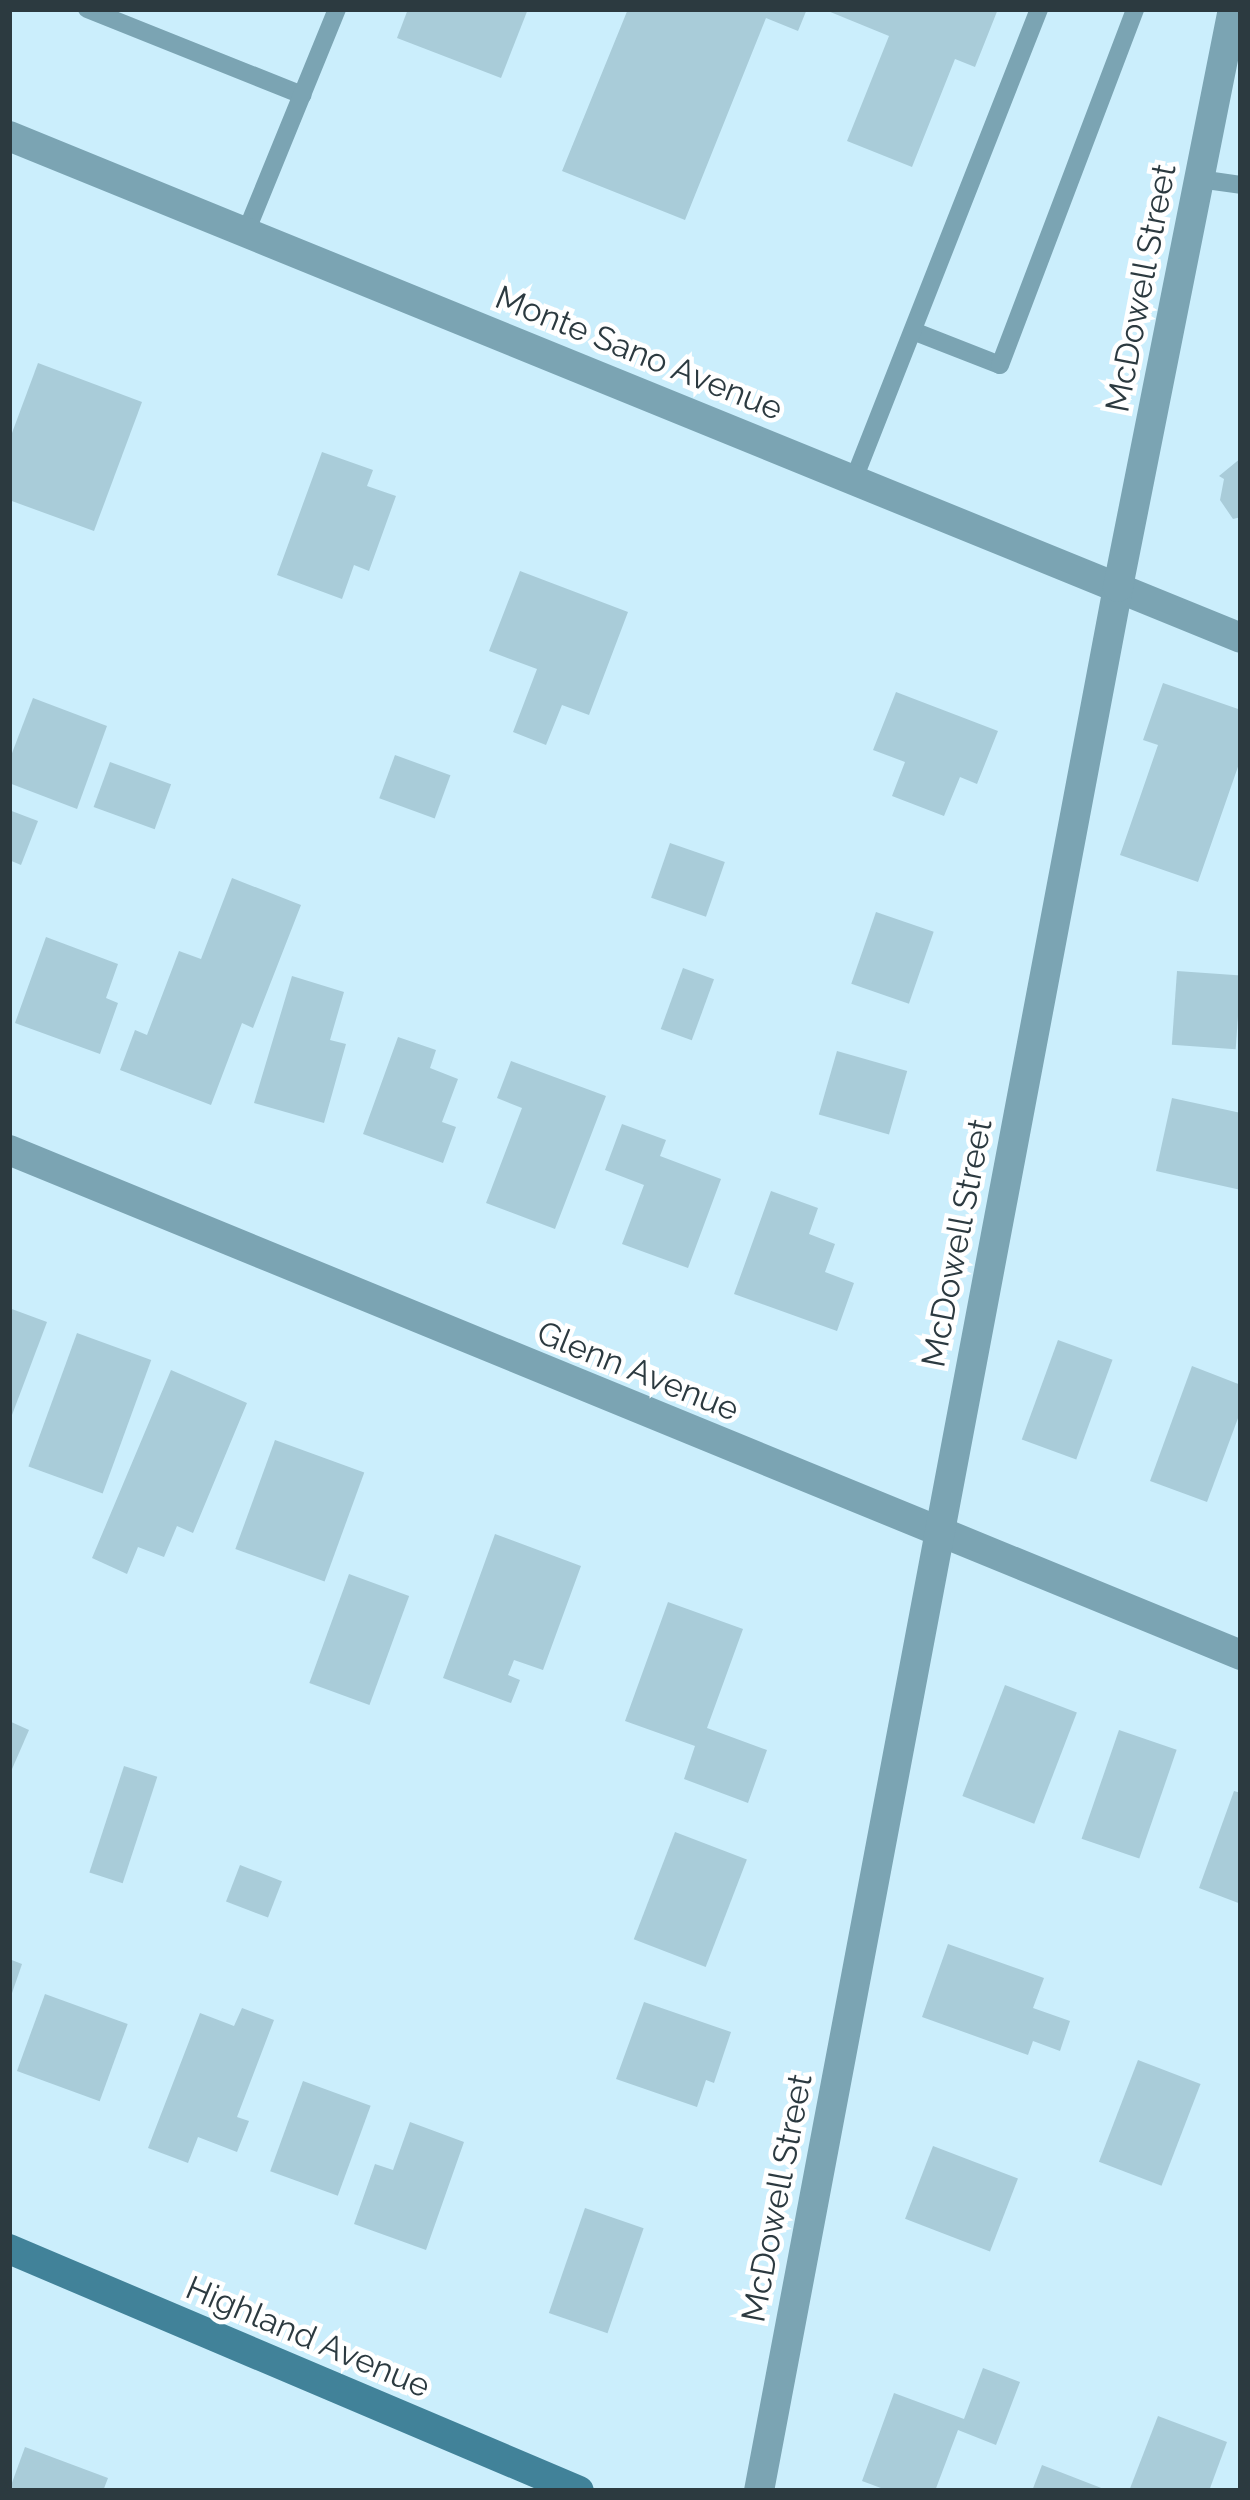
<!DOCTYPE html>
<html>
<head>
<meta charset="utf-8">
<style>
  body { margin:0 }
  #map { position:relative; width:1250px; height:2500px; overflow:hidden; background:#cbeefc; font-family:Raleway,sans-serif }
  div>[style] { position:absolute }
  .building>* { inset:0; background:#a9ccd9; transform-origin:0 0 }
  .lane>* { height:18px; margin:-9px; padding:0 9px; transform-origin:9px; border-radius:9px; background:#7ba4b3 }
  .street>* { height:30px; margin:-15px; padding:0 15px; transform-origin:15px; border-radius:15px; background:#7ba4b3 }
  .secondary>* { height:30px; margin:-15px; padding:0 15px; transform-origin:15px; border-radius:15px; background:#418299 }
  span { translate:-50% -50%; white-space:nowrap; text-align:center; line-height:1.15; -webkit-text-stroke:9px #fff; paint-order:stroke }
  .street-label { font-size:33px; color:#2c3a40 }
  .frame { position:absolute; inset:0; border:12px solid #2c3a40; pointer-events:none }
</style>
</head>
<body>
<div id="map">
  <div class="building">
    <i style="clip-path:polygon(408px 9px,528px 9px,501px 78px,397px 38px)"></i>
    <i style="clip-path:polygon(628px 9px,807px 9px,798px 31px,766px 18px,685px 220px,562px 171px)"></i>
    <i style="clip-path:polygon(823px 9px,998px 9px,975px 67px,955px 59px,912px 167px,847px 141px,889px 36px)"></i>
    <i style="clip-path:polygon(38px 363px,142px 402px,94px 531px,9px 500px,9px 441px)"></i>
    <i style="clip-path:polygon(322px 452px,373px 470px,367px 486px,396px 496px,369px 571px,354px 565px,342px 599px,277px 575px)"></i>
    <i style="clip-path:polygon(1241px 458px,1241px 517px,1233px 519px,1220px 500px,1224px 479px,1219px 476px)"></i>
    <i style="clip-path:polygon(520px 571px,628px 612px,589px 715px,562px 705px,546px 745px,513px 732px,537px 669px,489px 651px)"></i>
    <i style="clip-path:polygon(1163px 683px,1241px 710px,1241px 758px,1198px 882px,1120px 855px,1158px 745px,1143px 740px)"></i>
    <i style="clip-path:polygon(896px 692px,998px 731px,977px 784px,960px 777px,944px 816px,892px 796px,905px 762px,873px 750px)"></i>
    <i style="clip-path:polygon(33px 698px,107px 726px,77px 809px,9px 783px,9px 761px)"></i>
    <i style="left:395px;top:755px;width:59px;height:46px;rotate:20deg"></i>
    <i style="left:110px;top:762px;width:65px;height:48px;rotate:20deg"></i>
    <i style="clip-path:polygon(9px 810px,38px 821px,21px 865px,9px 860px)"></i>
    <i style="left:670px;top:843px;width:58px;height:58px;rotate:19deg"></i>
    <i style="clip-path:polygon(232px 878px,301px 905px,253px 1028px,242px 1023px,211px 1105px,120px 1070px,135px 1030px,147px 1035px,179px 951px,201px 959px)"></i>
    <i style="left:876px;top:912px;width:61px;height:76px;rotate:19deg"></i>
    <i style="clip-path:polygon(46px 937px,118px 964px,106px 998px,118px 1003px,100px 1054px,15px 1023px)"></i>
    <i style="left:683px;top:968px;width:33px;height:65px;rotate:20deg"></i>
    <i style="left:1177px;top:971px;width:64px;height:74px;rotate:4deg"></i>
    <i style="clip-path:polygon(292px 976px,344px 992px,330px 1040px,346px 1044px,324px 1123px,254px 1103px)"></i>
    <i style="clip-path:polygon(398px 1037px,436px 1050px,430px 1068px,458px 1079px,442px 1122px,456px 1127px,443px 1163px,363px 1134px)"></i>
    <i style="left:837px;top:1051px;width:73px;height:66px;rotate:16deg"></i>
    <i style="clip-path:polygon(511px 1061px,606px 1096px,555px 1229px,486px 1203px,522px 1108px,497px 1098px)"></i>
    <i style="clip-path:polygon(1172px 1098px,1241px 1113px,1241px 1190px,1156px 1171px)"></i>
    <i style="clip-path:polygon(622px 1124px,666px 1140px,660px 1156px,721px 1179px,688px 1268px,622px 1244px,644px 1185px,605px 1170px)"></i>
    <i style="clip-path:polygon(771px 1191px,818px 1208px,809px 1234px,835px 1244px,825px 1272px,854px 1283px,837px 1331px,734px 1294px)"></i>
    <i style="clip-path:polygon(9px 1308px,47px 1322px,9px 1423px)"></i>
    <i style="left:77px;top:1333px;width:79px;height:142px;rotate:20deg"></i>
    <i style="left:1058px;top:1340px;width:58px;height:106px;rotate:20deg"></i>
    <i style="clip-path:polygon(1192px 1366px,1241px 1385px,1241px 1410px,1207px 1502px,1150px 1481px)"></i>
    <i style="clip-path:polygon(171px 1370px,247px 1403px,193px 1533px,177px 1526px,164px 1557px,138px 1547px,127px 1574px,92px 1558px)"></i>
    <i style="left:275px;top:1440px;width:95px;height:116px;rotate:20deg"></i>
    <i style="clip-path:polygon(495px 1534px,581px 1566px,543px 1670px,514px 1660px,508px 1675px,520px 1680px,511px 1703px,443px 1678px)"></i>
    <i style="left:349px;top:1574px;width:64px;height:116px;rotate:20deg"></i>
    <i style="clip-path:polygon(668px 1602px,743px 1629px,707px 1728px,767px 1750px,748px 1803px,684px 1779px,695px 1746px,625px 1721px)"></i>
    <i style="left:1005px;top:1685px;width:77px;height:119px;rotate:21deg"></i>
    <i style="clip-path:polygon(9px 1721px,29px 1730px,9px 1776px)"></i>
    <i style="left:1119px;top:1730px;width:61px;height:115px;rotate:19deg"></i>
    <i style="left:124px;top:1766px;width:35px;height:112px;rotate:18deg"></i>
    <i style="clip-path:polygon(1234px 1791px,1241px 1793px,1241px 1904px,1199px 1888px)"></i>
    <i style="left:675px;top:1832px;width:77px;height:115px;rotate:21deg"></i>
    <i style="left:240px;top:1865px;width:45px;height:39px;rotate:21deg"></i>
    <i style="clip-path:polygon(948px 1944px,1044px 1978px,1033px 2008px,1070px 2021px,1060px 2051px,1033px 2041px,1028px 2055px,922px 2017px)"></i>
    <i style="clip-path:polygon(9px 1959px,22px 1964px,10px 1999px,9px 1999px)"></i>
    <i style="left:45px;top:1994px;width:88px;height:82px;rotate:20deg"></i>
    <i style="clip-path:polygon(644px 2002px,731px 2032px,714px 2083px,706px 2080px,697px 2107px,616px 2079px)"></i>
    <i style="clip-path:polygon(242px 2008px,274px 2020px,237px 2117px,249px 2121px,237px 2152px,198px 2137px,188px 2163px,148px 2148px,200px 2013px,234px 2026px)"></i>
    <i style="left:1138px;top:2060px;width:67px;height:109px;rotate:21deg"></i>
    <i style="left:303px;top:2081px;width:72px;height:96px;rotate:20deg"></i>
    <i style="clip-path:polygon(410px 2122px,464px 2142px,426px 2250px,354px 2224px,375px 2164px,393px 2170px)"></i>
    <i style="left:933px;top:2146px;width:91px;height:78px;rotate:21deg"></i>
    <i style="left:585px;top:2208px;width:62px;height:111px;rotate:19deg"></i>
    <i style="clip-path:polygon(983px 2368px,1020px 2382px,996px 2445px,958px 2430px,935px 2491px,889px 2491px,862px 2481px,894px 2393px,964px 2419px)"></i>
    <i style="clip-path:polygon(1158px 2416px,1227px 2442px,1209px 2491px,1129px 2491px)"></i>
    <i style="clip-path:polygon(25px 2447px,108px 2478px,103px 2491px,9px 2491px)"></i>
    <i style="clip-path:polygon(1042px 2465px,1109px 2491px,1032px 2491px)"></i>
  </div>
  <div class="lane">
    <i style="left:87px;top:9px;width:232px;rotate:21.8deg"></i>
    <i style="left:1199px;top:179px;width:42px;rotate:8.1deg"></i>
    <i style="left:246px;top:232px;width:241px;rotate:-67.8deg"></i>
    <i style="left:913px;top:331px;width:93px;rotate:21.3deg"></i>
    <i style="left:1000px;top:365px;width:381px;rotate:-69.2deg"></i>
    <i style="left:854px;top:479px;width:505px;rotate:-68.51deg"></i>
  </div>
  <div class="street">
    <i style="left:9px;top:136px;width:1330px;rotate:22.17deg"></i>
    <i style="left:9px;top:1150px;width:1331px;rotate:22.29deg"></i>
    <i style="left:759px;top:2491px;width:1938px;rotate:-79.32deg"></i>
    <i style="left:1118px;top:587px;width:589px;rotate:-78.75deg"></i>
  </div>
  <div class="secondary">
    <i style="left:9px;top:2249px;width:619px;rotate:23deg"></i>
  </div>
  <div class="street-label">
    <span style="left:1141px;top:288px;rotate:-79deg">McDowell Street</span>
    <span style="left:639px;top:353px;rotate:22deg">Monte Sano Avenue</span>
    <span style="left:957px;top:1243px;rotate:-79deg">McDowell Street</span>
    <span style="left:638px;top:1371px;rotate:22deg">Glenn Avenue</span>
    <span style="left:777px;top:2198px;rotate:-79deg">McDowell Street</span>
    <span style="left:308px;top:2337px;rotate:23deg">Highland Avenue</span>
  </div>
  <div class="frame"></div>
</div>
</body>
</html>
